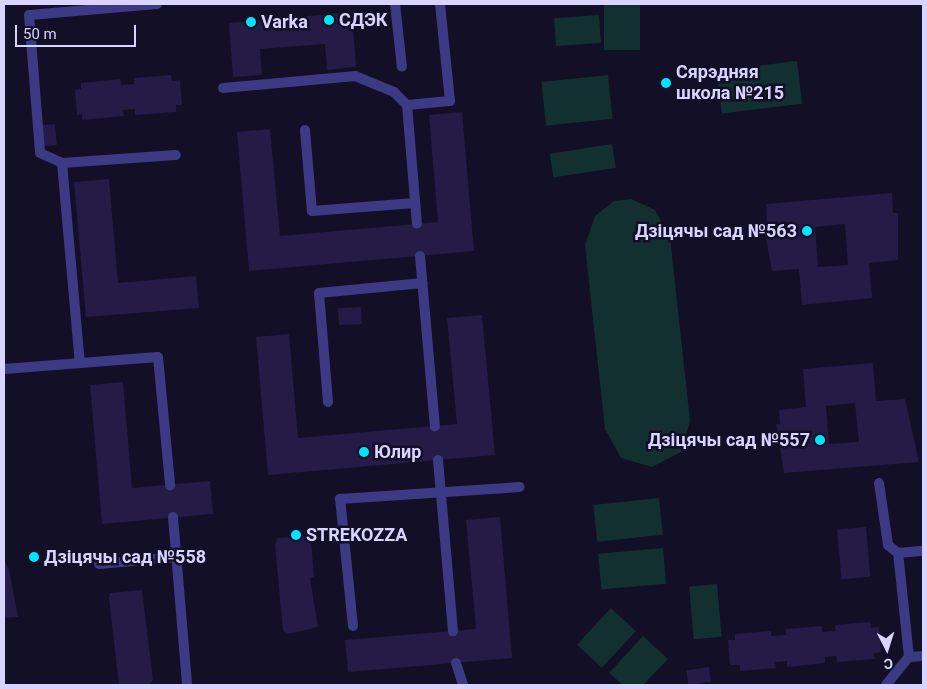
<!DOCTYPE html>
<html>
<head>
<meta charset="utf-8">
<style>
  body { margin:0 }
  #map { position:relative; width:927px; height:689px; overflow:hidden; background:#130f26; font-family:Roboto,sans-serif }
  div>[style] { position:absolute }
  .green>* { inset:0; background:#12302f; transform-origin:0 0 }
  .building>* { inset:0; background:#241b47; transform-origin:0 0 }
  .service>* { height:10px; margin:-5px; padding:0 5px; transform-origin:5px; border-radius:5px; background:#3d3a85 }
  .dots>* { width:14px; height:14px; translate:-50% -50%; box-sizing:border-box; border:2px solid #130f26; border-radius:50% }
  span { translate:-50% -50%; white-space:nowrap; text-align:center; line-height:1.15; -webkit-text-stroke:5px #130f26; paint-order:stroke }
  .poi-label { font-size:18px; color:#d9d4ff; font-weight:700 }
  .left { translate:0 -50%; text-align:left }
  .right { translate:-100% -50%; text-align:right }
  .frame { position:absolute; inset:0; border:5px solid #d9d4ff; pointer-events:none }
  .north { position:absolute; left:862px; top:624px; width:50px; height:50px; -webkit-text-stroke:4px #130f26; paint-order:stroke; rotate:175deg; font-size:14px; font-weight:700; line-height:20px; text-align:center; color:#d9d4ff }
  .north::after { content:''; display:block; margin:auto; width:18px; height:22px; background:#d9d4ff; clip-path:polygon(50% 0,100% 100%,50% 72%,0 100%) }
  .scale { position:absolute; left:15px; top:25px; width:121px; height:22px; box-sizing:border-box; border:2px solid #d9d4ff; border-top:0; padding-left:6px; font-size:15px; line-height:18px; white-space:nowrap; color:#d9d4ff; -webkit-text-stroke:4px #130f26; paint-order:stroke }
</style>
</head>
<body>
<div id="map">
  <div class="green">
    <i style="left:604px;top:4px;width:36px;height:46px"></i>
    <i style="left:599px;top:15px;width:28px;height:45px;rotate:86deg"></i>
    <i style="left:797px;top:61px;width:43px;height:81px;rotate:83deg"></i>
    <i style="left:608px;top:75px;width:44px;height:67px;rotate:84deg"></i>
    <i style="left:612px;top:144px;width:24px;height:63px;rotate:81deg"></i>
    <i style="clip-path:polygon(631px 199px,655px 210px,670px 237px,690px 421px,681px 452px,652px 467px,621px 458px,605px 429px,585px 245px,595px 216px,614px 201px)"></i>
    <i style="left:659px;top:498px;width:37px;height:66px;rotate:84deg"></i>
    <i style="left:663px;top:548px;width:36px;height:65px;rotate:85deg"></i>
    <i style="left:717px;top:584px;width:53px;height:28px;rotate:85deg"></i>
    <i style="left:611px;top:608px;width:34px;height:50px;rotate:43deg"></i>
    <i style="clip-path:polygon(643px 636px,668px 659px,643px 685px,623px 685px,609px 673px)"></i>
  </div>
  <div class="building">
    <i style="clip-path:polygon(352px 12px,356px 67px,327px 70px,325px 44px,260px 49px,262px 75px,233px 77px,229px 23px)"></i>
    <i style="clip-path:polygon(171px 75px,172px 81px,180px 80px,182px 105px,176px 105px,176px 112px,135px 115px,135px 109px,123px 110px,124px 116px,82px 120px,82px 114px,77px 115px,75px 90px,81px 89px,81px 83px,120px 79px,121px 85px,134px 84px,134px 78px)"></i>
    <i style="clip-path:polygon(462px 112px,474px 251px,249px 271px,237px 132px,270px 129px,280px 236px,438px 222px,429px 115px)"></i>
    <i style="left:55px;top:124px;width:21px;height:14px;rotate:85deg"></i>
    <i style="clip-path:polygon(109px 179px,118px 283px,196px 276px,199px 308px,86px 317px,74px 182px)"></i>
    <i style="clip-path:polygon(evenodd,892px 193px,893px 213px,898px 213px,898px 260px,869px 263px,872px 298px,802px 305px,799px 269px,772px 271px,763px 222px,767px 222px,766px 204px,892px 193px,845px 224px,848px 265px,818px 267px,815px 227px,845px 224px)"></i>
    <i style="left:361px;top:307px;width:17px;height:23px;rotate:87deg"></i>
    <i style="clip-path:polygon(482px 315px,495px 455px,268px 475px,256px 337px,289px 334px,298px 438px,457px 424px,447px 318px)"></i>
    <i style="clip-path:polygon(evenodd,873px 363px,876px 401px,905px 399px,919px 462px,784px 473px,776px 424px,780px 424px,779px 410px,806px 407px,803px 369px,873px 363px,855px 403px,859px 442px,829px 444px,826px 406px,855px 403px)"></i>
    <i style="clip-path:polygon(123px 382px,132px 488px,210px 481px,213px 514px,102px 524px,90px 385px)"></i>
    <i style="clip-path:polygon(500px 517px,512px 658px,348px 672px,345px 640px,476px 629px,466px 520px)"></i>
    <i style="left:866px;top:527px;width:50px;height:29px;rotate:85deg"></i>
    <i style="clip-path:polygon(306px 536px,311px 542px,314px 577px,310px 578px,318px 627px,288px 634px,283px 631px,275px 545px,278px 538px)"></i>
    <i style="clip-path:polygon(4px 559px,9px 570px,18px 617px,4px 618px)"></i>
    <i style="clip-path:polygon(142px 590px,153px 680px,150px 685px,119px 685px,109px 598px,110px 593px)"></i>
    <i style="clip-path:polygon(870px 622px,871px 628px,879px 627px,881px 652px,874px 653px,875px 659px,837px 662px,836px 656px,825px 657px,825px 663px,787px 667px,787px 661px,775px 662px,776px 668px,740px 671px,740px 665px,730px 665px,728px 640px,735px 640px,735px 634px,771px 631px,771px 636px,786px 635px,786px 629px,822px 626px,822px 632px,836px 631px,835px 625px)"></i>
    <i style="left:709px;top:667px;width:15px;height:23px;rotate:82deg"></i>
  </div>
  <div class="service">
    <i style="left:157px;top:4px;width:128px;rotate:175.1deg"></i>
    <i style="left:29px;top:15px;width:138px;rotate:85.4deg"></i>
    <i style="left:40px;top:153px;width:24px;rotate:24deg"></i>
    <i style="left:62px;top:163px;width:114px;rotate:-4deg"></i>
    <i style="left:395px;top:4px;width:63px;rotate:83.7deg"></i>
    <i style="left:223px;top:88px;width:133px;rotate:-5.2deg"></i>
    <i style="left:355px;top:76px;width:42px;rotate:22.3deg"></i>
    <i style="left:394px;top:92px;width:18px;rotate:45deg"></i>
    <i style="left:407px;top:105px;width:119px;rotate:85.2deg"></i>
    <i style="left:407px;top:105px;width:43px;rotate:-5.3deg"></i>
    <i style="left:450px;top:101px;width:98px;rotate:-95.9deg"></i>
    <i style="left:305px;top:130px;width:81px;rotate:85.1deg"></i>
    <i style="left:312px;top:211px;width:103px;rotate:-4.4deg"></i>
    <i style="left:62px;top:163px;width:201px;rotate:84.9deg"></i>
    <i style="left:420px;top:256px;width:171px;rotate:85deg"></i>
    <i style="left:4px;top:369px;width:154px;rotate:-4.5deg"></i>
    <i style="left:158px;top:357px;width:129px;rotate:84.6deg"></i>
    <i style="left:328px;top:402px;width:109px;rotate:-94.7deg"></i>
    <i style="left:319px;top:293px;width:104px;rotate:-5.5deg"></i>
    <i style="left:438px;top:460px;width:172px;rotate:85deg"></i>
    <i style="left:879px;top:483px;width:63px;rotate:81.7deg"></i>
    <i style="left:888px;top:545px;width:13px;rotate:39deg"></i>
    <i style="left:898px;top:553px;width:25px;rotate:-5deg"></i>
    <i style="left:173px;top:517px;width:169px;rotate:85.2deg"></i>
    <i style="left:99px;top:564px;width:78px;rotate:-5.1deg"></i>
    <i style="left:353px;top:626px;width:128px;rotate:-95.8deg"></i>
    <i style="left:340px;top:499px;width:180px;rotate:-3.8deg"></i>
    <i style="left:909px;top:657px;width:14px;rotate:-4deg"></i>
    <i style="left:456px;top:663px;width:23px;rotate:72deg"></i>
    <i style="left:886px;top:685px;width:36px;rotate:-51deg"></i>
    <i style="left:909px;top:657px;width:105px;rotate:-96deg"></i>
  </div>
  <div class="dots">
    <i style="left:329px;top:20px;background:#00e5ff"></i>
    <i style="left:251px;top:22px;background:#00e5ff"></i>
    <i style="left:666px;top:83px;background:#00e5ff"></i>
    <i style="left:807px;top:231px;background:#00e5ff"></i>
    <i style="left:820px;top:440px;background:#00e5ff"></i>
    <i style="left:364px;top:452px;background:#00e5ff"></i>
    <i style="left:296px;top:535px;background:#00e5ff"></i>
    <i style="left:34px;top:557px;background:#00e5ff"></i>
  </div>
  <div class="poi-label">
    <span class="left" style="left:339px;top:20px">СДЭК</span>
    <span class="left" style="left:261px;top:22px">Varka</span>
    <span class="left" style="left:676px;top:83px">Сярэдняя<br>школа №215</span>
    <span class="right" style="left:797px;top:231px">Дзіцячы сад №563</span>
    <span class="right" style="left:810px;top:440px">Дзіцячы сад №557</span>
    <span class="left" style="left:374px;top:452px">Юлир</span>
    <span class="left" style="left:306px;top:535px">STREKOZZA</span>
    <span class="left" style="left:44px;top:557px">Дзіцячы сад №558</span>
  </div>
  <div class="frame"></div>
  <div class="north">С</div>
  <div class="scale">50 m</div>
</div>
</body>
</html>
